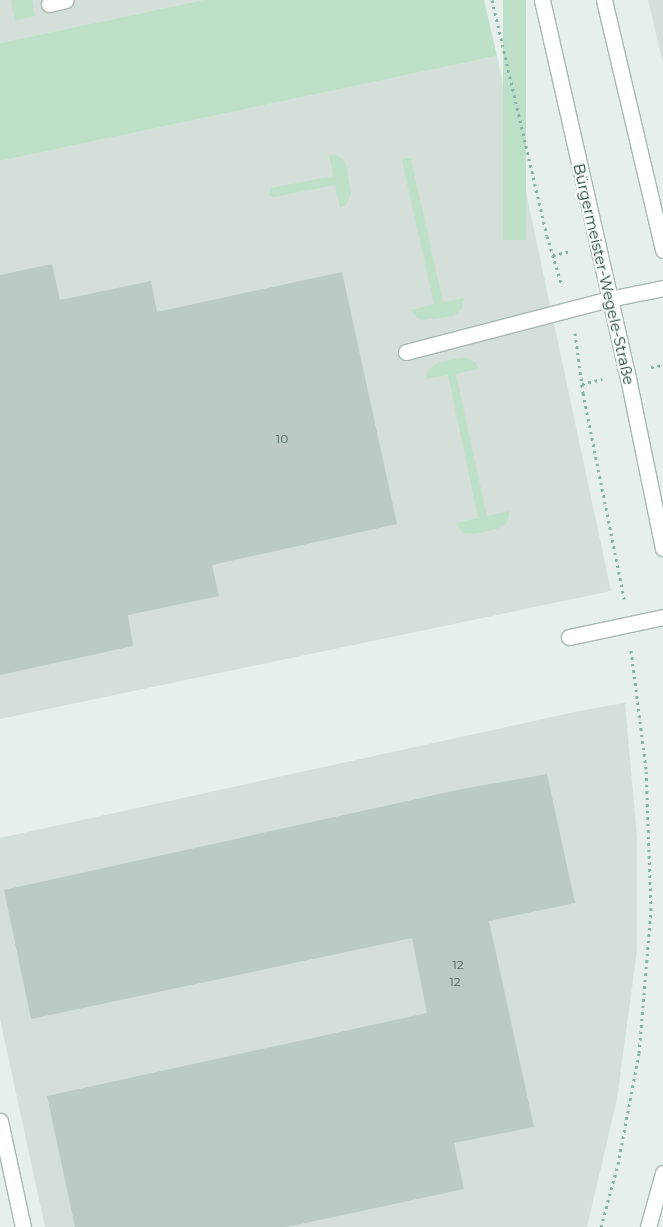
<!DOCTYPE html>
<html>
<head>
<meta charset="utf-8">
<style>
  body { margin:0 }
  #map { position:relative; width:663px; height:1227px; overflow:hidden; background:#e6efeb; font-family:Montserrat,sans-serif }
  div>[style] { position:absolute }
  .built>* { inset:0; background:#d4dfda }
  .green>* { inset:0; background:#bfe0c8; transform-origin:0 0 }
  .building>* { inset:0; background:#bbcac4 }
  .path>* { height:3px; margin-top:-1.5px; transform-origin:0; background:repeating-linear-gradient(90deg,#86b3a5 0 2.5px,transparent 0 6.5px) }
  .roads { filter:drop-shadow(1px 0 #a8b8b2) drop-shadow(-1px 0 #a8b8b2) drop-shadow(0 1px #a8b8b2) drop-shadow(0 -1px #a8b8b2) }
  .service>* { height:15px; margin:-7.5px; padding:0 7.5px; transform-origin:7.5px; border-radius:7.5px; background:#fff }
  .minor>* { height:15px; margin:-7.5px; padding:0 7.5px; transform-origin:7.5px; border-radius:7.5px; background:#fff }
  .secondary>* { height:15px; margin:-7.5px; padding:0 7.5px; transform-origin:7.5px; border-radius:7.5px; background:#fff }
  span { translate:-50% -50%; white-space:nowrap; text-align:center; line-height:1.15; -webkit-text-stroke:4.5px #f7fbf9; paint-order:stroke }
  .number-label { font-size:12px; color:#4a645c }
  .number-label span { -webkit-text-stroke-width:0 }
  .street-label { font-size:15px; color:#24423a }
</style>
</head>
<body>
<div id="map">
  <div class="built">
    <i style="clip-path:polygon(0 0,203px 0,0 43px)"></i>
    <i style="clip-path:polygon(648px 0,663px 0,663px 63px)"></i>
    <i style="clip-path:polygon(497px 56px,611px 591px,0 719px,0 161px)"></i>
    <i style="clip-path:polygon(625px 703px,637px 837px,637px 950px,617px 1099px,587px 1227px,45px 1227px,0 1019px,0 838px,584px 710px)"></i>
  </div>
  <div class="green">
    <i style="clip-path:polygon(11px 0,32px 0,35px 16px,15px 21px)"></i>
    <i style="clip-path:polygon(203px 0,484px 0,497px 56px,0 161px,0 43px)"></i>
    <i style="left:503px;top:0;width:23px;height:240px"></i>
    <i style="clip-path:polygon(335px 154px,344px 160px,347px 167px,351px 194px,346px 205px,340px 208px,335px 185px,274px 197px,268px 195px,271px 188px,333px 176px,329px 155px)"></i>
    <i style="clip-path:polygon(405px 158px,411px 159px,443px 302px,464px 298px,462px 309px,454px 316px,425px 320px,418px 319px,411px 310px,434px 304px,402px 161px)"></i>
    <i style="clip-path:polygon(465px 357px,475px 362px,479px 369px,456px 374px,487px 516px,509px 511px,509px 517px,504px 527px,475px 534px,463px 533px,456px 523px,478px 518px,448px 375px,425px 379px,428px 370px,437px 363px)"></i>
  </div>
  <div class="building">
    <i style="clip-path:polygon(52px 264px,60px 300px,151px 281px,157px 312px,342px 272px,397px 524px,212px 565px,219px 596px,128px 615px,133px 646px,0 675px,0 275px)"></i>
    <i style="clip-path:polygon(547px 774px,575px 903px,489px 921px,534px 1127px,454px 1143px,464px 1189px,287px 1227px,75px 1227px,47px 1096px,427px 1013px,412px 938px,31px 1019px,4px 890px,462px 789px)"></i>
  </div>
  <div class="path">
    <i style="left:492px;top:0;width:242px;rotate:76.9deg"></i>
    <i style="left:547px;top:236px;width:52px;rotate:73.3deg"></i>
    <i style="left:553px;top:255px;width:19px;rotate:-12deg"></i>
    <i style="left:575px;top:333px;width:61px;rotate:82.4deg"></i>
    <i style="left:583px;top:393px;width:210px;rotate:78.7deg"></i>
    <i style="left:651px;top:367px;width:12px;rotate:-9deg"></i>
    <i style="left:582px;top:384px;width:21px;rotate:-14deg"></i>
    <i style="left:601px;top:1227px;width:65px;rotate:-74.9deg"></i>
    <i style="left:618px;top:1164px;width:113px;rotate:-79.3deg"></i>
    <i style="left:639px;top:1053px;width:144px;rotate:-85.2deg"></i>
    <i style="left:651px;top:910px;width:141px;rotate:-92deg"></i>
    <i style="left:646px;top:769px;width:120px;rotate:-97.2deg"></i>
  </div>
  <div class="roads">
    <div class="service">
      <i style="left:49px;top:4px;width:17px;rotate:-13deg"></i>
      <i style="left:406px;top:352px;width:210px;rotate:-14.6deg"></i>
      <i style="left:569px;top:637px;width:96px;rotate:-12deg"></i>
    </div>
    <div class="minor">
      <i style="left:609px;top:299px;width:55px;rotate:-11.5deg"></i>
      <i style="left:0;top:1121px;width:108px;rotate:77.8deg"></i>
    </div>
    <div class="secondary">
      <i style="left:542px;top:0;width:383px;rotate:77.2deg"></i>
      <i style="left:627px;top:373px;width:179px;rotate:78.4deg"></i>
      <i style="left:604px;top:0;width:257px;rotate:76.7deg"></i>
      <i style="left:648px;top:1227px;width:56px;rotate:-74.5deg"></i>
    </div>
  </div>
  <div class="number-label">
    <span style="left:282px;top:439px">10</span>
    <span style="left:458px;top:965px">12</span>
    <span style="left:455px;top:982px">12</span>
  </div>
  <div class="street-label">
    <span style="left:604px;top:274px;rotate:77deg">Bürgermeister-Wegele-Straße</span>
  </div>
</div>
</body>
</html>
